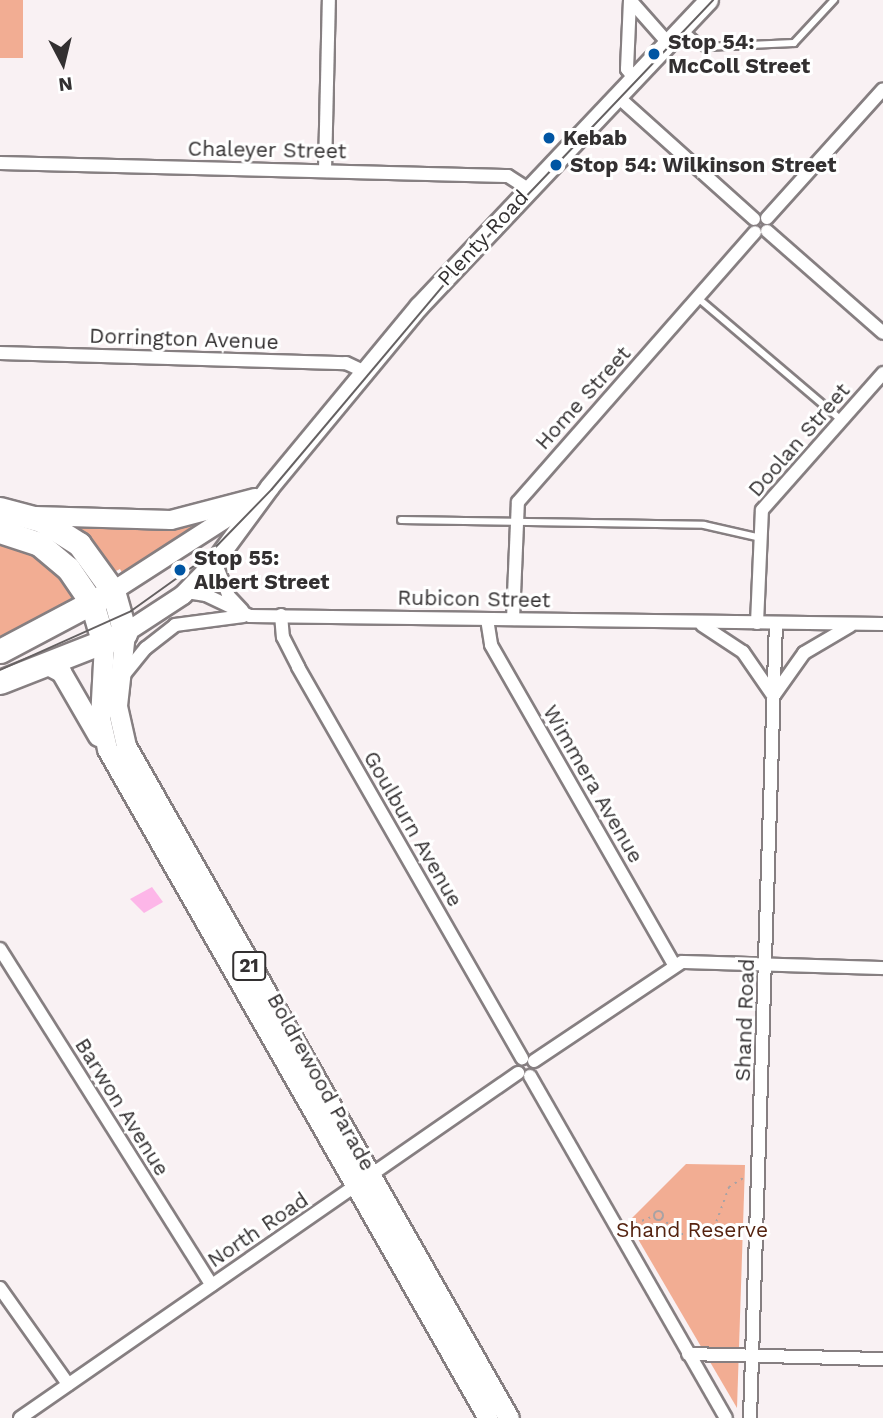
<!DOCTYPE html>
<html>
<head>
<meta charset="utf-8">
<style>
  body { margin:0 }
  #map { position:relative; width:883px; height:1418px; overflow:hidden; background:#f9f1f3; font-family:"Work Sans",sans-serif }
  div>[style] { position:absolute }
  .green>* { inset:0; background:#f2ad93; transform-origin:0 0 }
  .building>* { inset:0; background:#fdb6e8 }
  .path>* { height:2px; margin-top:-1px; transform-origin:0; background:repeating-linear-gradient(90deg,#a8a2a4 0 2px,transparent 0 7px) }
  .path>.ring { margin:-1px; padding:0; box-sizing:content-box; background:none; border:2px solid #a8a2a4; border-radius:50% }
  .roads { filter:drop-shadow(2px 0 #867f81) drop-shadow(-2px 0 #867f81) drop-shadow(0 2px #867f81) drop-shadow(0 -2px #867f81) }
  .lane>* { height:6px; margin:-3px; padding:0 3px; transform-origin:3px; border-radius:3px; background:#fff }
  .street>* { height:12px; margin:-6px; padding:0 6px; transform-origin:6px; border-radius:6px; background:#fff }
  .secondary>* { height:18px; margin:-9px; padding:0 9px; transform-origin:9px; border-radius:9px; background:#fff }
  .primary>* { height:19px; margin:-9.5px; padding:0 9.5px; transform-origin:9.5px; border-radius:9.5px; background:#fff }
  .highway>* { height:23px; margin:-11.5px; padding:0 11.5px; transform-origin:11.5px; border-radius:11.5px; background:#fff }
  .tram>* { height:2px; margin:-1px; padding:0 1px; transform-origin:1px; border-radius:1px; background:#656162 }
  .dots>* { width:19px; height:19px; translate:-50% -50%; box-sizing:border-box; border:4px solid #fff; border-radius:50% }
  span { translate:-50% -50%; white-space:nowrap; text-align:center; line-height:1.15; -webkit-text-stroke:6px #fff; paint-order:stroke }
  .shield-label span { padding:2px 5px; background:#fff; border:2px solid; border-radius:5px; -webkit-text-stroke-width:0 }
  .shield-label { font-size:19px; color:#333031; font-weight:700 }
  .poi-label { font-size:21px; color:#333031; font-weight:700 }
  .left { translate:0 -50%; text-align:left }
  .street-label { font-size:21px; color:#333031 }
  .park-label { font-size:21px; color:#552310 }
  .north { position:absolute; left:28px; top:28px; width:70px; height:70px; -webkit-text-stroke:5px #fff; paint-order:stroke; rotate:173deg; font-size:19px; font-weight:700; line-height:28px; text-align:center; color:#333031 }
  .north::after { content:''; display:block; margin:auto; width:24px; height:32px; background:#333031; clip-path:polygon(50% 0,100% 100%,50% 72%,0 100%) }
</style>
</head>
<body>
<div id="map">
  <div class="green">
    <i style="left:0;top:0;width:23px;height:58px"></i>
    <i style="clip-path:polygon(209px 520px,123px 575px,120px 569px,114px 572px,73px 525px)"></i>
    <i style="clip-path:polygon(0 538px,34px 551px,66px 579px,77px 599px,0 639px)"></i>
    <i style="clip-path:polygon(686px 1164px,745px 1165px,737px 1408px,628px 1222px)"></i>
  </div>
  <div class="building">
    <i style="clip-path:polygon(152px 887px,163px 902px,144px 913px,130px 899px)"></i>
  </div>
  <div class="path">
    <i class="ring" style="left:653.5px;top:1210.5px;width:7px;height:7px"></i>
    <i style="left:661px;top:1218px;width:26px;rotate:39deg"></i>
    <i style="left:681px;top:1234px;width:23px;rotate:2deg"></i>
    <i style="left:704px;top:1235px;width:12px;rotate:-35deg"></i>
    <i style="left:714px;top:1228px;width:44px;rotate:-69.9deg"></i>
    <i style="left:729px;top:1187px;width:19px;rotate:-32deg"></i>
    <i style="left:629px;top:1226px;width:27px;rotate:-22deg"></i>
  </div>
  <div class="roads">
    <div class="lane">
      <i style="left:683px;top:29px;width:28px;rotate:41deg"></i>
      <i style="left:704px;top:47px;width:90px;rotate:-2.5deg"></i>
      <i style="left:794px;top:43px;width:59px;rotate:-47.1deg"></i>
      <i style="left:699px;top:299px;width:187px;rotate:40.4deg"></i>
      <i style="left:401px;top:520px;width:303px;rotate:0.9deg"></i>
      <i style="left:704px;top:525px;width:54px;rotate:12.8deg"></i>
    </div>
    <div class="street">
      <i style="left:630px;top:0;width:69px;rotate:92.5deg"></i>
      <i style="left:627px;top:69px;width:11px;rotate:52deg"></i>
      <i style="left:630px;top:0;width:57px;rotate:48.5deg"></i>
      <i style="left:617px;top:96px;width:184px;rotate:41.9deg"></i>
      <i style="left:0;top:163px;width:508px;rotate:1.47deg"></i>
      <i style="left:508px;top:176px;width:24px;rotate:33deg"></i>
      <i style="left:325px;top:171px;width:171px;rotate:-88.7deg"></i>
      <i style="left:767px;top:218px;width:173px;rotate:-48deg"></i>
      <i style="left:767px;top:231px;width:154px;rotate:41.3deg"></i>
      <i style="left:0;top:353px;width:346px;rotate:1.7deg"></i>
      <i style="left:346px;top:363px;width:21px;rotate:25deg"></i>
      <i style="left:215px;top:562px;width:35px;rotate:68deg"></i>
      <i style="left:228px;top:595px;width:21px;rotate:47deg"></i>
      <i style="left:187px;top:592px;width:19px;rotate:9deg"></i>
      <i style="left:206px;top:595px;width:49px;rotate:25.5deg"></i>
      <i style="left:250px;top:616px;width:633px;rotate:0.72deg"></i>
      <i style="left:281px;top:615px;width:22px;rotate:85deg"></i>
      <i style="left:283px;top:637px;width:34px;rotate:63deg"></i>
      <i style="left:298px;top:667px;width:451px;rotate:60.2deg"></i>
      <i style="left:487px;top:619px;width:26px;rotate:81deg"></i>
      <i style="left:491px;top:645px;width:369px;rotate:60.2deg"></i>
      <i style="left:513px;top:619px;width:117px;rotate:-87.6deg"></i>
      <i style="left:518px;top:502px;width:359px;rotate:-48.7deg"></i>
      <i style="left:757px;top:623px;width:113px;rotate:-87.5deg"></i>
      <i style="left:762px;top:510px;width:183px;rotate:-48.5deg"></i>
      <i style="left:702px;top:625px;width:49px;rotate:33.4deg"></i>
      <i style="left:743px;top:652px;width:51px;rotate:55.4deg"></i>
      <i style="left:123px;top:676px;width:36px;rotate:-51deg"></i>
      <i style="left:146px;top:648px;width:37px;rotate:-38deg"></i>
      <i style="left:175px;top:625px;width:69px;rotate:-7.5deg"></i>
      <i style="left:775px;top:694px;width:50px;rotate:-54.7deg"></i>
      <i style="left:804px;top:653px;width:53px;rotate:-30.4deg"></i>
      <i style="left:0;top:949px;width:397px;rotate:57.8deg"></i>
      <i style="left:534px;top:1061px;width:178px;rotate:-33.8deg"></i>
      <i style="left:682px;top:962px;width:201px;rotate:1.7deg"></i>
      <i style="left:530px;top:1076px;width:394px;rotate:60.2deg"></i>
      <i style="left:0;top:1288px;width:118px;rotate:54.7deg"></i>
      <i style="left:688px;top:1354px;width:195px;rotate:1.5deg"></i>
      <i style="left:20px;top:1418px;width:606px;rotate:-34.71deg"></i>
      <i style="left:750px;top:1418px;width:795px;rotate:-88.13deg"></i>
    </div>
    <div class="secondary">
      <i style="left:35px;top:516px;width:136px;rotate:1.7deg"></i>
      <i style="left:171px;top:520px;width:87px;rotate:-14.7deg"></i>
      <i style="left:113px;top:591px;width:153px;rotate:-32.8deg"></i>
      <i style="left:125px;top:633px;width:69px;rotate:-33.2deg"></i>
      <i style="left:183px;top:595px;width:46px;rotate:-45.9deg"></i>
      <i style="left:215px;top:562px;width:93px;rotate:-53.7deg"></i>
      <i style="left:270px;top:487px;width:234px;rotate:-50.4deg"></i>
      <i style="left:419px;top:307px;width:422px;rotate:-46.6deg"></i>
    </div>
    <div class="primary">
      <i style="left:125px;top:633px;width:73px;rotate:96.3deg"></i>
      <i style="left:117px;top:706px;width:41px;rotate:77.3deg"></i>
      <i style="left:126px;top:746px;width:773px;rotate:60.32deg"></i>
      <i style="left:104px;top:644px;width:74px;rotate:93.1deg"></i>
      <i style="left:100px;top:718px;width:32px;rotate:77deg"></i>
      <i style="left:107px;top:749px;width:770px;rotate:60.34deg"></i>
      <i style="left:48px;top:665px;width:15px;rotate:28deg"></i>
      <i style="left:61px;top:672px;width:74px;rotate:60deg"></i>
    </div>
    <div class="highway">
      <i style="left:0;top:509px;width:42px;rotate:15deg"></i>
      <i style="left:41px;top:520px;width:45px;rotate:32.3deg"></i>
      <i style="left:79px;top:544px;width:58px;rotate:54.1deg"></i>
      <i style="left:113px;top:591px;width:44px;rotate:74.1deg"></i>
      <i style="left:125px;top:633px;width:134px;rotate:158.6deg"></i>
      <i style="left:0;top:531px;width:41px;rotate:18.4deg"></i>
      <i style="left:39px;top:544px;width:38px;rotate:40deg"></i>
      <i style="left:68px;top:568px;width:42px;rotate:55.6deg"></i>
      <i style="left:92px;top:603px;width:43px;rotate:73.7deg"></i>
      <i style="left:0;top:651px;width:118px;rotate:-27.9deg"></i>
    </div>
  </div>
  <div class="tram">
    <i style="left:0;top:670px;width:144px;rotate:-24.2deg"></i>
    <i style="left:131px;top:611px;width:91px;rotate:-35.6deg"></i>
    <i style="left:205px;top:558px;width:96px;rotate:-45.8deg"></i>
    <i style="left:272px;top:489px;width:289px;rotate:-49.9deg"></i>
    <i style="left:458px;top:268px;width:370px;rotate:-46.4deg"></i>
  </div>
  <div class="dots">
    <i style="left:654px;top:54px;background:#0055a3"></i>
    <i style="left:549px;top:138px;background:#0055a3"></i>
    <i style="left:556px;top:165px;background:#0055a3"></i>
    <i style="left:180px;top:570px;background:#0055a3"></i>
  </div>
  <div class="shield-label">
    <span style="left:249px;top:966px">21</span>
  </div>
  <div class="poi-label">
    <span class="left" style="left:668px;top:54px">Stop 54:<br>McColl Street</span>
    <span class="left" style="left:563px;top:138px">Kebab</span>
    <span class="left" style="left:570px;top:165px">Stop 54: Wilkinson Street</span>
    <span class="left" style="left:194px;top:570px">Stop 55:<br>Albert Street</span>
  </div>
  <div class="street-label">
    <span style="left:267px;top:150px;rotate:1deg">Chaleyer Street</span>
    <span style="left:483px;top:238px;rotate:-47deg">Plenty Road</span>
    <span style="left:184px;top:339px;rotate:2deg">Dorrington Avenue</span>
    <span style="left:583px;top:398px;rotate:-48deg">Home Street</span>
    <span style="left:799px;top:440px;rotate:-49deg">Doolan Street</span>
    <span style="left:474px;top:599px;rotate:1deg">Rubicon Street</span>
    <span style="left:593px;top:784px;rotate:60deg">Wimmera Avenue</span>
    <span style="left:413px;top:829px;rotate:60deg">Goulburn Avenue</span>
    <span style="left:745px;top:1020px;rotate:-88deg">Shand Road</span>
    <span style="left:321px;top:1082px;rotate:61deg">Boldrewood Parade</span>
    <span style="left:122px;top:1107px;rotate:58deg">Barwon Avenue</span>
    <span style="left:258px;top:1230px;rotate:-34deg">North Road</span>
  </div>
  <div class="park-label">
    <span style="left:692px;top:1230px">Shand Reserve</span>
  </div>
  <div class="north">N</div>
</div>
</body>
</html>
